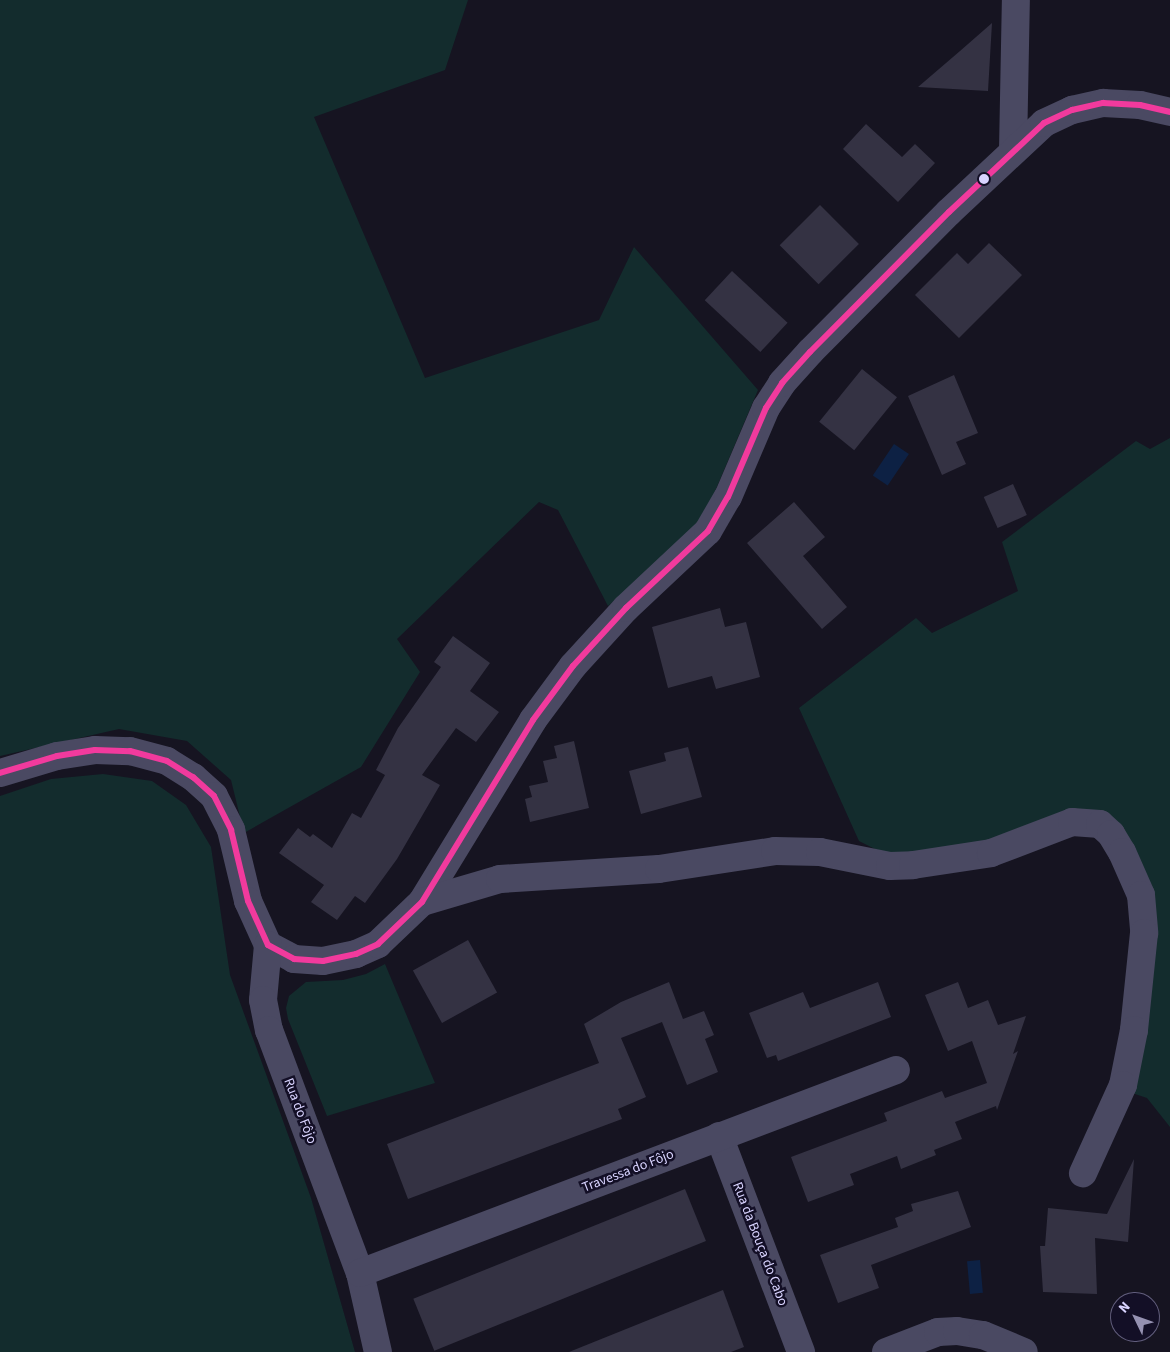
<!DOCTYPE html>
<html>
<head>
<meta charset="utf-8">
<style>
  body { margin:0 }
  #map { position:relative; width:1170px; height:1352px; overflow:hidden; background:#161421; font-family:"Source Sans 3",sans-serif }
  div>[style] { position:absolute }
  .green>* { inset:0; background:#132c2d }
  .water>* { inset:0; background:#0d2144; transform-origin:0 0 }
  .building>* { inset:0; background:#343243; transform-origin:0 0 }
  .minor>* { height:28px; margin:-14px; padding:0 14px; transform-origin:14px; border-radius:14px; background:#4a4962 }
  .bus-1>* { height:6px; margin:-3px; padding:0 3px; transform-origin:3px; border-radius:3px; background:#f13a9d }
  .dots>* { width:14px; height:14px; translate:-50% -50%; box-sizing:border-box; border:2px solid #130f26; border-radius:50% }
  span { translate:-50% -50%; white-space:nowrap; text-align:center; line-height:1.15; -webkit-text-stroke:5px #130f26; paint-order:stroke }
  .street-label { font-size:14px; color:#d9d4ff }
  .north { position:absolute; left:1110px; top:1292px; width:50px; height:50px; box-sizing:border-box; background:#130f26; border:1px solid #625e7d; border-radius:50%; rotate:312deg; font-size:14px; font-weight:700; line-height:20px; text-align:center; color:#d9d4ff }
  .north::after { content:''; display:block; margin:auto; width:18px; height:22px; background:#9591b1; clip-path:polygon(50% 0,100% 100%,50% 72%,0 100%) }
</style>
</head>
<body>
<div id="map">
  <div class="green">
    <i style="clip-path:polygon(0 0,468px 0,445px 70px,314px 117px,425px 378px,599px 320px,634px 247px,758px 390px,705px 515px,660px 561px,608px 606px,558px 510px,539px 502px,397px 639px,420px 672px,361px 767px,244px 833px,231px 780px,187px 741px,119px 729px,0 756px)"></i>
    <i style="clip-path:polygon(1170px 438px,1170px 1127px,1147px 1098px,1129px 1092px,1154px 907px,1111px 819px,1001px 842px,893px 855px,875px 849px,859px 841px,799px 708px,916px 618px,932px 633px,1018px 591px,1002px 542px,1136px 441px,1150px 449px)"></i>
    <i style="clip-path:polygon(103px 774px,152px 781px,186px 805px,211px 847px,230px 975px,311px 1198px,355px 1352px,0 1352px,0 796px,51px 779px)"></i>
    <i style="clip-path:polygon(385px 964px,435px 1083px,327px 1116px,288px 1019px,286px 1008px,289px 996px,306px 982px,343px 980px,366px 974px)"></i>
  </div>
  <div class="water">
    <i style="left:894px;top:444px;width:18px;height:38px;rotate:34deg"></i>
    <i style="left:980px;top:1260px;width:33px;height:13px;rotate:85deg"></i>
  </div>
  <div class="building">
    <i style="clip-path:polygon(992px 23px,988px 91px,918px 87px,960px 51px)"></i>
    <i style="clip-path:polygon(866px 124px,902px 157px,915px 144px,935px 163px,898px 202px,843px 149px)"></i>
    <i style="left:820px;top:205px;width:55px;height:57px;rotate:45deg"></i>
    <i style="clip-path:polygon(989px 243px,1022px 275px,959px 338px,915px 295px,957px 253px,968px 264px)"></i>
    <i style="left:732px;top:271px;width:76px;height:40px;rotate:43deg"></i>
    <i style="left:862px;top:369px;width:45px;height:68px;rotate:39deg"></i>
    <i style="clip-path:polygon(954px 375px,978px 433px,956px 442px,966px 464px,942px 475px,908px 396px)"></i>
    <i style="left:1013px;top:484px;width:34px;height:32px;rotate:66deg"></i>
    <i style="clip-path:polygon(794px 502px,825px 537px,803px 556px,847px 607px,822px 629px,747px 543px)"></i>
    <i style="clip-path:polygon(720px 608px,725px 627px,746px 622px,760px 677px,716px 689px,712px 676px,668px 688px,652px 627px)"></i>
    <i style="clip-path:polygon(453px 636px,490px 663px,470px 691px,499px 712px,476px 742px,456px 728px,422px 775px,440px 785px,397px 859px,365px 903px,355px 896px,337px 920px,311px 902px,324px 885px,279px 853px,298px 828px,310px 837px,313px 834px,332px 848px,352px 813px,361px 818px,385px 775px,376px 770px,398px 728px,441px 667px,434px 662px)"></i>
    <i style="clip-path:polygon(574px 741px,589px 808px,530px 822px,525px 799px,532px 797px,529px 786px,548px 782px,543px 761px,557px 758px,554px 746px)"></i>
    <i style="clip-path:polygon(688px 747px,702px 797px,641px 814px,629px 771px,666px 761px,664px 753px)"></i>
    <i style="left:468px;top:940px;width:60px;height:63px;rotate:61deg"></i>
    <i style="clip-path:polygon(669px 982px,683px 1019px,704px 1011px,714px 1035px,705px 1039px,718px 1072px,687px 1085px,662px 1022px,621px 1038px,646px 1097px,618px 1109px,622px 1119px,408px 1199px,387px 1144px,599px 1063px,584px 1024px,621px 1002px)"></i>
    <i style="clip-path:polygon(878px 982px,891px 1017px,778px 1061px,776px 1055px,767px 1058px,749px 1013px,803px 992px,810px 1008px)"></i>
    <i style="clip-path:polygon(958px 982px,968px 1008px,988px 1000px,998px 1025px,1026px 1016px,1013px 1054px,1018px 1051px,997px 1110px,996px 1106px,955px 1122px,962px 1139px,934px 1150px,936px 1155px,901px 1169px,897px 1156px,850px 1174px,854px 1185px,808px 1202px,791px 1157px,887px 1121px,884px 1113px,942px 1091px,945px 1098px,987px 1083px,972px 1041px,948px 1051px,925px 995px)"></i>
    <i style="clip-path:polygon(1134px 1159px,1128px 1242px,1095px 1238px,1097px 1294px,1043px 1292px,1040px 1246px,1045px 1246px,1048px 1208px,1107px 1214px)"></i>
    <i style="left:685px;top:1189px;width:56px;height:293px;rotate:68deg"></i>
    <i style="clip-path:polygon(958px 1191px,971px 1227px,871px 1265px,879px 1288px,838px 1303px,820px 1255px,898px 1227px,895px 1218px,913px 1211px,911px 1204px)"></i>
    <i style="clip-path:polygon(723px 1290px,744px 1347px,731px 1352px,569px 1352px)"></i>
  </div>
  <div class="minor">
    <i style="left:1013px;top:150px;width:150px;rotate:-88.9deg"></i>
    <i style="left:0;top:773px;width:59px;rotate:-16.6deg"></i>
    <i style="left:57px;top:756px;width:38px;rotate:-9deg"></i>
    <i style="left:95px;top:750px;width:35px;rotate:2deg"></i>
    <i style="left:130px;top:751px;width:38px;rotate:15deg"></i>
    <i style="left:167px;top:761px;width:31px;rotate:32deg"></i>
    <i style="left:193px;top:777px;width:28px;rotate:42deg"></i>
    <i style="left:214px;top:796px;width:38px;rotate:63deg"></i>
    <i style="left:231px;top:830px;width:73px;rotate:76.5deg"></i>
    <i style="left:248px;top:901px;width:48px;rotate:65.6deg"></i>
    <i style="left:268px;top:945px;width:30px;rotate:28deg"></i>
    <i style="left:294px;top:959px;width:29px;rotate:4deg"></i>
    <i style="left:323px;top:961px;width:34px;rotate:-12deg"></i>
    <i style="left:356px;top:954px;width:24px;rotate:-24deg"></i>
    <i style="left:378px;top:944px;width:61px;rotate:-43.7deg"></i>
    <i style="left:422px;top:902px;width:213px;rotate:-58.6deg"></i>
    <i style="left:533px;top:720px;width:67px;rotate:-53.5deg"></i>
    <i style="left:573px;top:666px;width:79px;rotate:-47.6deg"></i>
    <i style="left:626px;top:608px;width:112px;rotate:-43.2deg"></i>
    <i style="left:708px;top:531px;width:39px;rotate:-60deg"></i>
    <i style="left:728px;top:497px;width:97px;rotate:-66.9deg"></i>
    <i style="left:766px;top:408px;width:30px;rotate:-57deg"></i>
    <i style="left:782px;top:383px;width:42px;rotate:-47.9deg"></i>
    <i style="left:810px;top:352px;width:197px;rotate:-45.2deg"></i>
    <i style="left:949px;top:212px;width:130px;rotate:-43.1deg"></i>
    <i style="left:1044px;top:123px;width:31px;rotate:-25deg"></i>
    <i style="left:1072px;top:110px;width:32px;rotate:-13deg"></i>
    <i style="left:1103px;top:103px;width:37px;rotate:3deg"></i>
    <i style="left:1140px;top:105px;width:31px;rotate:13deg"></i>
    <i style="left:422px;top:902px;width:81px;rotate:-16.4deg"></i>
    <i style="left:500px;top:879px;width:159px;rotate:-3.6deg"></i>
    <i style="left:659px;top:869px;width:117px;rotate:-8.8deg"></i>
    <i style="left:775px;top:851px;width:45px;rotate:1.3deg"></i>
    <i style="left:820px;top:852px;width:71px;rotate:11.3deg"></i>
    <i style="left:890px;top:866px;width:23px;rotate:-2deg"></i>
    <i style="left:913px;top:865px;width:79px;rotate:-8.7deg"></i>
    <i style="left:991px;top:853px;width:87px;rotate:-20.9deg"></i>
    <i style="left:1072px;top:822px;width:28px;rotate:4deg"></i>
    <i style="left:1100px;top:824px;width:15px;rotate:42deg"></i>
    <i style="left:1111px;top:834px;width:21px;rotate:59deg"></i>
    <i style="left:1122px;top:852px;width:47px;rotate:66.2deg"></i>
    <i style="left:1141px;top:895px;width:38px;rotate:85deg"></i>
    <i style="left:1144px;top:933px;width:98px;rotate:95.9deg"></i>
    <i style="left:1134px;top:1030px;width:56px;rotate:101.3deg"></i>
    <i style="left:1123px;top:1085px;width:97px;rotate:114.4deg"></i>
    <i style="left:268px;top:945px;width:55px;rotate:95.2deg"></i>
    <i style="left:263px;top:1000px;width:31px;rotate:79deg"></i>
    <i style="left:269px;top:1030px;width:259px;rotate:69.5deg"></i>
    <i style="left:360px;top:1273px;width:81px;rotate:77.2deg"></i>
    <i style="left:719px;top:1136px;width:231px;rotate:69.2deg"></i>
    <i style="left:360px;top:1273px;width:573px;rotate:-20.74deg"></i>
    <i style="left:886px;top:1352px;width:56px;rotate:-21deg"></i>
    <i style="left:938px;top:1332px;width:19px;rotate:-3deg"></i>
    <i style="left:957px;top:1331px;width:26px;rotate:9deg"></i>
    <i style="left:983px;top:1335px;width:44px;rotate:22.5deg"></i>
  </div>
  <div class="bus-1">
    <i style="left:0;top:773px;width:59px;rotate:-16.6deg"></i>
    <i style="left:57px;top:756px;width:38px;rotate:-9deg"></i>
    <i style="left:95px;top:750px;width:35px;rotate:2deg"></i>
    <i style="left:130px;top:751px;width:38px;rotate:15deg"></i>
    <i style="left:167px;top:761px;width:31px;rotate:32deg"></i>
    <i style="left:193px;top:777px;width:28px;rotate:42deg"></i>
    <i style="left:214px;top:796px;width:38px;rotate:63deg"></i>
    <i style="left:231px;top:830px;width:73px;rotate:76.5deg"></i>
    <i style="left:248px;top:901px;width:48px;rotate:65.6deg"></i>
    <i style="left:268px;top:945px;width:30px;rotate:28deg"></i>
    <i style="left:294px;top:959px;width:29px;rotate:4deg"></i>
    <i style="left:323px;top:961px;width:34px;rotate:-12deg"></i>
    <i style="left:356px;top:954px;width:24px;rotate:-24deg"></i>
    <i style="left:378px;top:944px;width:61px;rotate:-43.7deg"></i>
    <i style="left:422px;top:902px;width:213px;rotate:-58.6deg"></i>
    <i style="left:533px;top:720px;width:67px;rotate:-53.5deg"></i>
    <i style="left:573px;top:666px;width:79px;rotate:-47.6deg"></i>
    <i style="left:626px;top:608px;width:112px;rotate:-43.2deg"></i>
    <i style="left:708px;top:531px;width:39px;rotate:-60deg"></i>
    <i style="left:728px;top:497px;width:97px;rotate:-66.9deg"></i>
    <i style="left:766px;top:408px;width:30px;rotate:-57deg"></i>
    <i style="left:782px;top:383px;width:42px;rotate:-47.9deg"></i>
    <i style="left:810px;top:352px;width:197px;rotate:-45.2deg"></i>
    <i style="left:949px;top:212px;width:130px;rotate:-43.1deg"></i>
    <i style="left:1044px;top:123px;width:31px;rotate:-25deg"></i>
    <i style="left:1072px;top:110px;width:32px;rotate:-13deg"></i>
    <i style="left:1103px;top:103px;width:37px;rotate:3deg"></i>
    <i style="left:1140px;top:105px;width:31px;rotate:13deg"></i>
  </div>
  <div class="dots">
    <i style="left:984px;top:179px;background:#d9d4ff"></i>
  </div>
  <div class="street-label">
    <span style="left:300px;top:1111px;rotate:69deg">Rua do Fôjo</span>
    <span style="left:628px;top:1171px;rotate:-21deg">Travessa do Fôjo</span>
    <span style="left:760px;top:1244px;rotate:69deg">Rua da Bouça do Cabo</span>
  </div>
  <div class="north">N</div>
</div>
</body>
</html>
